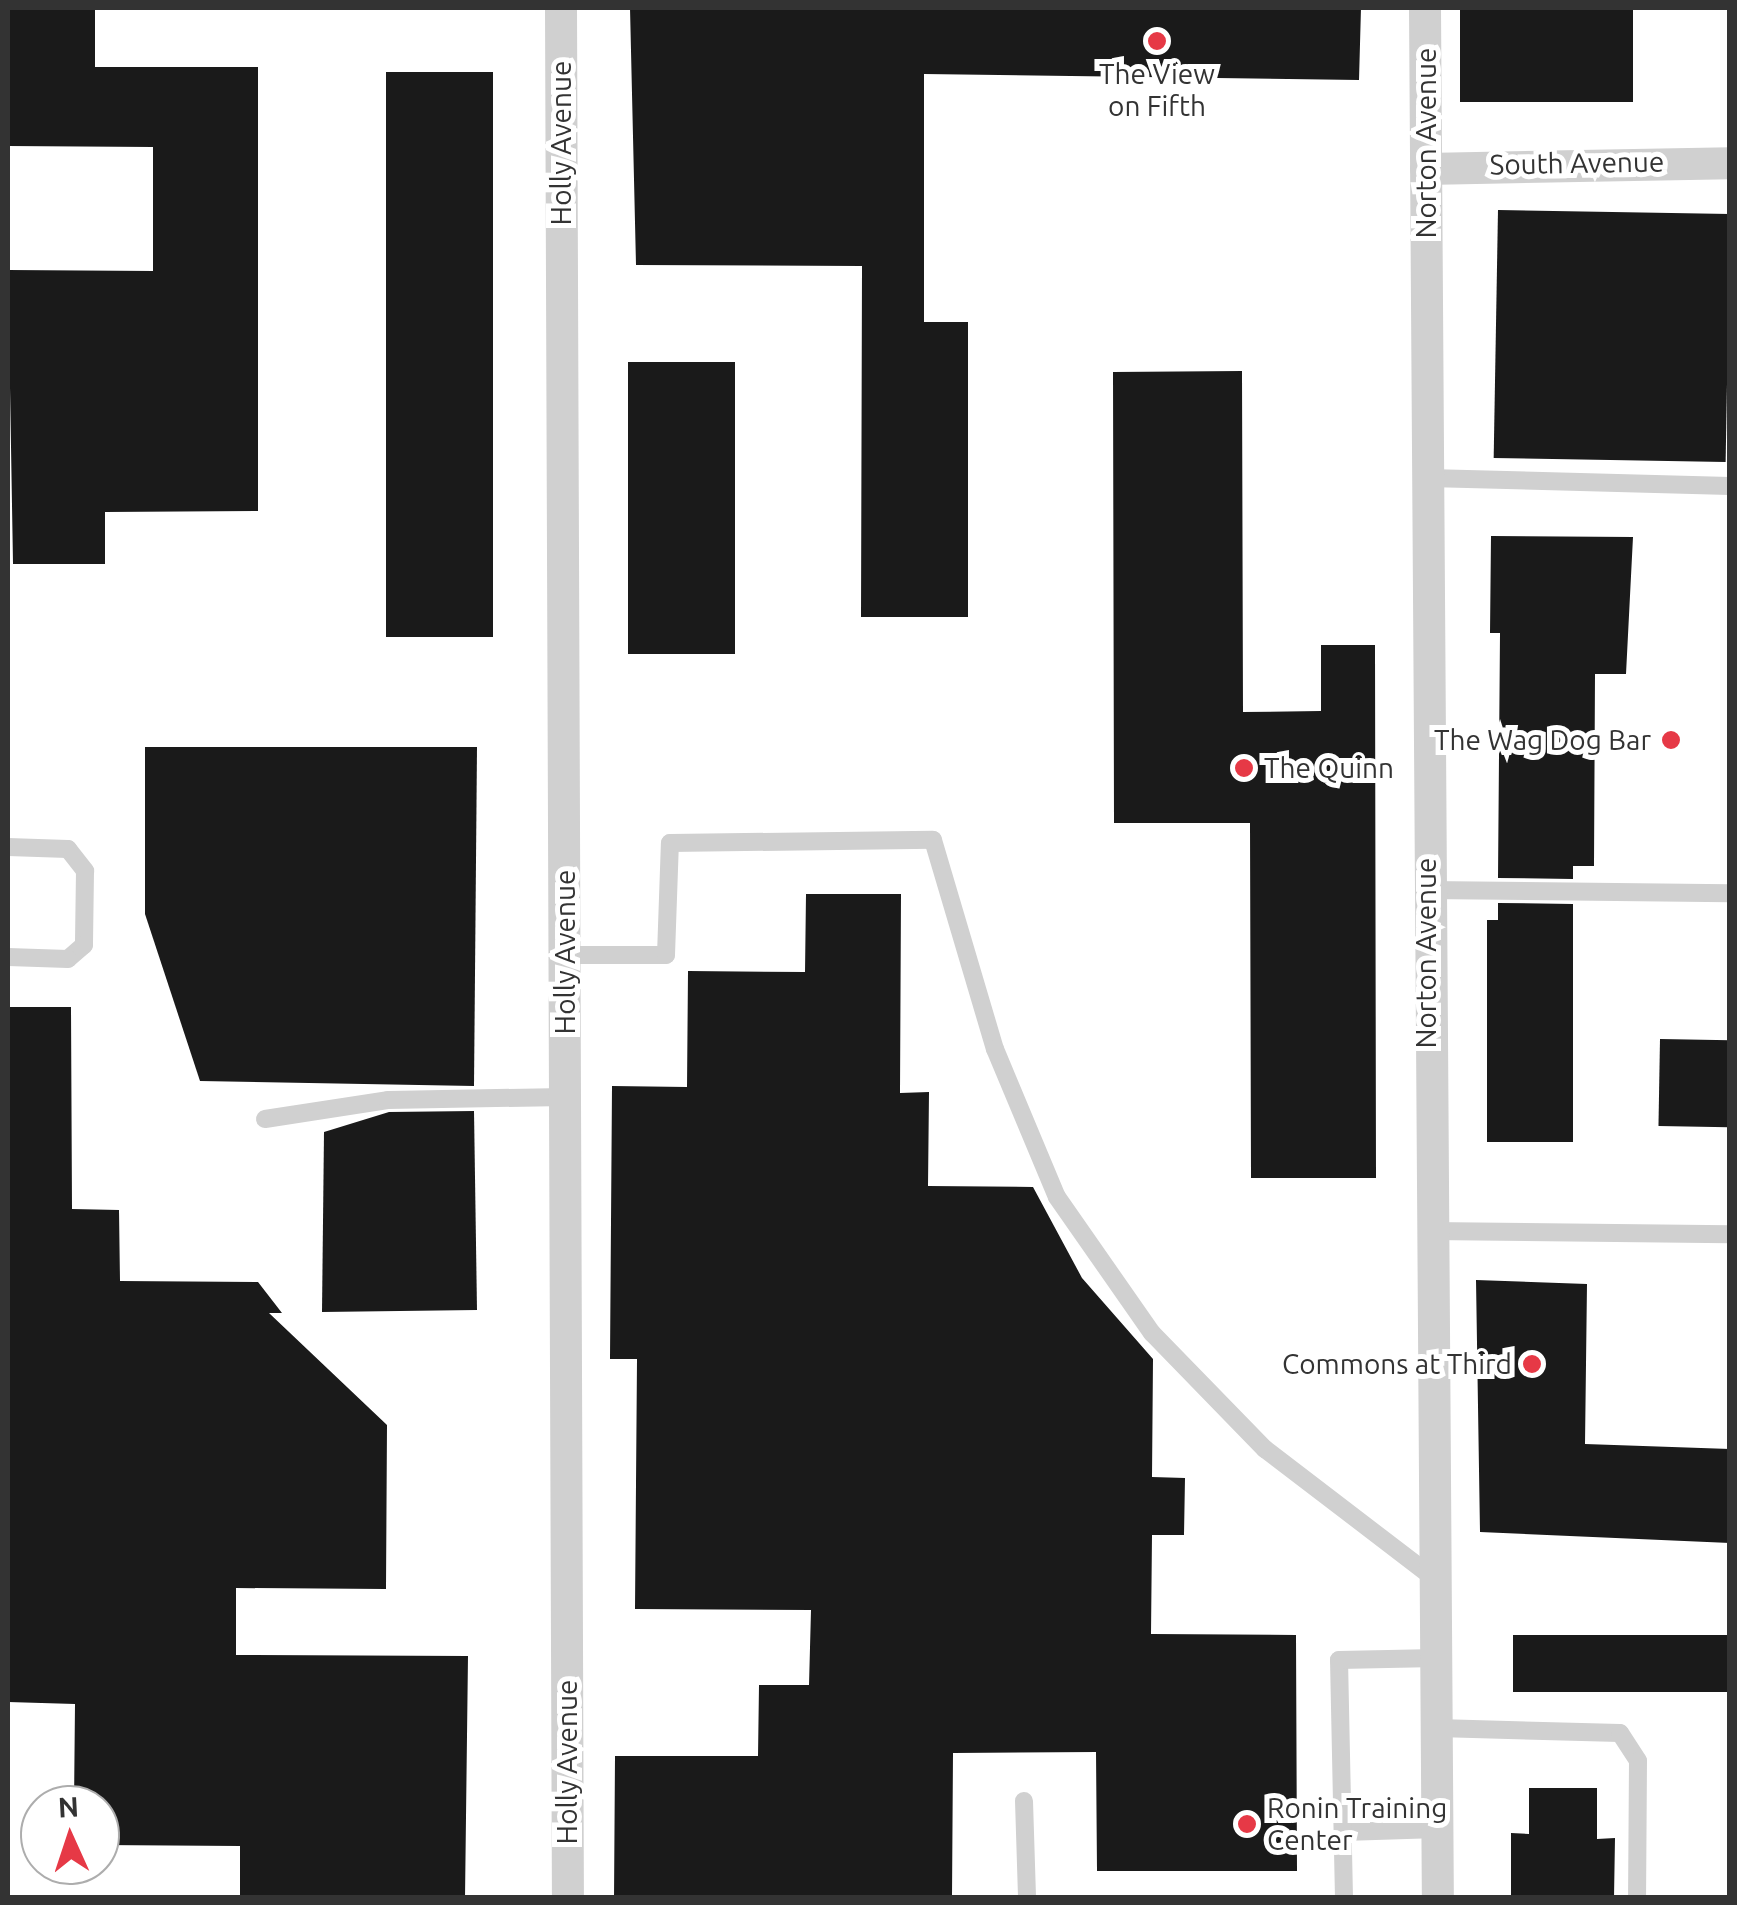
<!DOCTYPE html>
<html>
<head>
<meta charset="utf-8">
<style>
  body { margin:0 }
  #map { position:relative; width:1737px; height:1905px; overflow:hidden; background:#fff; font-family:Ubuntu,sans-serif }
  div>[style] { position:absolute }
  .building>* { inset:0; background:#1a1a1a; transform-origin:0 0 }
  .service>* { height:18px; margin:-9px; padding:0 9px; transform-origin:9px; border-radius:9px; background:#d0d0d0 }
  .minor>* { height:32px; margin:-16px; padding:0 16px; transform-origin:16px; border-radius:16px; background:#d0d0d0 }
  .dots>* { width:28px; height:28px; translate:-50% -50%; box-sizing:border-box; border:5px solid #fff; border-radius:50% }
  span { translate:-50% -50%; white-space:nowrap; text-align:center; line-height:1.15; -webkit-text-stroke:10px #fff; paint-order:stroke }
  .poi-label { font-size:28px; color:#333 }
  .right { translate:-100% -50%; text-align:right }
  .left { translate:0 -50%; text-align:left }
  .street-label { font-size:28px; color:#333 }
  .frame { position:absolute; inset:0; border:10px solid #333; pointer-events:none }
  .north { position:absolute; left:20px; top:1785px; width:100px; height:100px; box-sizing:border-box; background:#fff; border:2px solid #adadad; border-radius:50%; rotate:357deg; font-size:28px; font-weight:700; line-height:40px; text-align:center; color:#333 }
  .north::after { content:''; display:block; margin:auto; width:35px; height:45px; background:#e63946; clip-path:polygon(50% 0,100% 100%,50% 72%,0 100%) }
</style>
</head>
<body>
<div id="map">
  <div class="building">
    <i style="clip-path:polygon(8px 8px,95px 8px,95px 67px,258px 67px,258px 511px,105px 512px,105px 564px,13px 564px,8px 270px,153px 271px,153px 147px,8px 146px)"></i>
    <i style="clip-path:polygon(630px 8px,1361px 8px,1359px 80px,924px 74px,924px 322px,968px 322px,968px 617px,861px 617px,862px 266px,636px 265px)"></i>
    <i style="left:1460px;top:8px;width:173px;height:94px"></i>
    <i style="left:493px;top:72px;width:565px;height:107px;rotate:90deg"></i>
    <i style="left:1498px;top:210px;width:232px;height:248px;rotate:1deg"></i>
    <i style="left:628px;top:362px;width:107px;height:292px"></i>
    <i style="clip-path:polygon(1242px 371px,1243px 712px,1321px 711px,1321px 645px,1375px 645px,1376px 1178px,1251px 1178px,1250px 823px,1114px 823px,1113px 372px)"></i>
    <i style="clip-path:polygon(1491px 536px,1633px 537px,1626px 674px,1595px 674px,1594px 866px,1573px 866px,1573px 879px,1498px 878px,1500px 633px,1490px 633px)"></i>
    <i style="clip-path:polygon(145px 747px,477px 747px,474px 1086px,200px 1081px,145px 914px)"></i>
    <i style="clip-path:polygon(806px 894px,901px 894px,900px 1093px,929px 1092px,928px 1186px,1033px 1187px,1082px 1278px,1153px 1359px,1152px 1477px,1185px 1478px,1184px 1535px,1152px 1535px,1151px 1634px,1296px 1635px,1297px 1871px,1097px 1871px,1096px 1752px,953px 1753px,952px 1898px,614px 1898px,615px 1756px,758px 1756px,759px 1685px,809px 1685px,811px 1610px,635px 1609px,637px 1359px,610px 1359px,612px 1086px,687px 1087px,688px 971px,805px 972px)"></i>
    <i style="clip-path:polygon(1498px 903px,1573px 904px,1573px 1142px,1487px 1142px,1487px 920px,1498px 920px)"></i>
    <i style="clip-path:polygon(8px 1007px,71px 1007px,72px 1209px,119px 1210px,120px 1281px,258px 1282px,282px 1313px,269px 1313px,387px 1425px,386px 1589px,236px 1588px,236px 1655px,468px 1656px,465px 1898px,240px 1898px,240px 1846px,100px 1845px,100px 1805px,74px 1805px,75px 1704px,8px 1702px)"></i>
    <i style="left:1660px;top:1039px;width:70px;height:87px;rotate:1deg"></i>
    <i style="clip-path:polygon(474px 1111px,477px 1310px,322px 1312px,324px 1132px,389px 1112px)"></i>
    <i style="clip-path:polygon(1476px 1280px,1587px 1284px,1585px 1444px,1730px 1449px,1730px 1543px,1480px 1532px)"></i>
    <i style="left:1513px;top:1635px;width:217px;height:57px"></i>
    <i style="clip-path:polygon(1529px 1788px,1597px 1788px,1597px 1839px,1615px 1838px,1614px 1898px,1511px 1898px,1511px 1833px,1529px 1834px)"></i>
  </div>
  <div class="service">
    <i style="left:1428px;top:478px;width:302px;rotate:1.5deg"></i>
    <i style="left:8px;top:847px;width:60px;rotate:1.9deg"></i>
    <i style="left:68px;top:849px;width:28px;rotate:52deg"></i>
    <i style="left:85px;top:871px;width:74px;rotate:90.8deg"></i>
    <i style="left:84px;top:945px;width:21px;rotate:139deg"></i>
    <i style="left:68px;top:959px;width:60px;rotate:-178.1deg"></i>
    <i style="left:1427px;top:890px;width:303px;rotate:0.6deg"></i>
    <i style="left:564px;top:955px;width:102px"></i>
    <i style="left:666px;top:955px;width:112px;rotate:-88deg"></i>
    <i style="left:670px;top:843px;width:263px;rotate:-0.7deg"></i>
    <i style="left:933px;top:840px;width:218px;rotate:73.5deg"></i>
    <i style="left:995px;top:1049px;width:160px;rotate:67.3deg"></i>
    <i style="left:1057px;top:1197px;width:166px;rotate:55.1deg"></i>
    <i style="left:1152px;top:1333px;width:162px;rotate:45.8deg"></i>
    <i style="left:1265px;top:1449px;width:214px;rotate:37.4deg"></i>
    <i style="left:265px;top:1119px;width:124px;rotate:-8.8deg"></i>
    <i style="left:388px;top:1100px;width:177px;rotate:-1deg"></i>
    <i style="left:1429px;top:1231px;width:301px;rotate:0.6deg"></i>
    <i style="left:1437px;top:1728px;width:183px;rotate:1.6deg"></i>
    <i style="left:1620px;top:1733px;width:33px;rotate:57deg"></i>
    <i style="left:1638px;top:1761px;width:137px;rotate:90.4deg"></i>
    <i style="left:1024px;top:1801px;width:97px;rotate:88.2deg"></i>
    <i style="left:1344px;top:1832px;width:94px;rotate:-1.8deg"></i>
    <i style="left:1344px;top:1898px;width:238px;rotate:-91.2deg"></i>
    <i style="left:1339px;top:1660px;width:98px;rotate:-1.2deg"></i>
  </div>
  <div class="minor">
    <i style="left:561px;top:8px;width:1890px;rotate:89.79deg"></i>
    <i style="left:1425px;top:8px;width:1890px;rotate:89.61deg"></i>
    <i style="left:1426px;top:169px;width:304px;rotate:-1.1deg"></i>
  </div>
  <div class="dots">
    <i style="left:1157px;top:41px;background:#e63946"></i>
    <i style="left:1671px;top:740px;background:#e63946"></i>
    <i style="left:1244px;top:768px;background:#e63946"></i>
    <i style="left:1532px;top:1364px;background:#e63946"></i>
    <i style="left:1247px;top:1824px;background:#e63946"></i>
  </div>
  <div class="poi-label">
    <span style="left:1157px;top:90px">The View<br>on Fifth</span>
    <span class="right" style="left:1651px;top:740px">The Wag Dog Bar</span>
    <span class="left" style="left:1264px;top:768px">The Quinn</span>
    <span class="right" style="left:1512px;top:1364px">Commons at Third</span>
    <span class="left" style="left:1267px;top:1824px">Ronin Training<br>Center</span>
  </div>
  <div class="street-label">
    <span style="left:561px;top:143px;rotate:-90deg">Holly Avenue</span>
    <span style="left:1426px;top:143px;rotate:-90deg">Norton Avenue</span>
    <span style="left:1577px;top:163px;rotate:-1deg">South Avenue</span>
    <span style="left:565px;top:952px;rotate:-90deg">Holly Avenue</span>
    <span style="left:1426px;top:953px;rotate:-90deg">Norton Avenue</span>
    <span style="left:567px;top:1762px;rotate:-90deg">Holly Avenue</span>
  </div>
  <div class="frame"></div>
  <div class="north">N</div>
</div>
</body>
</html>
